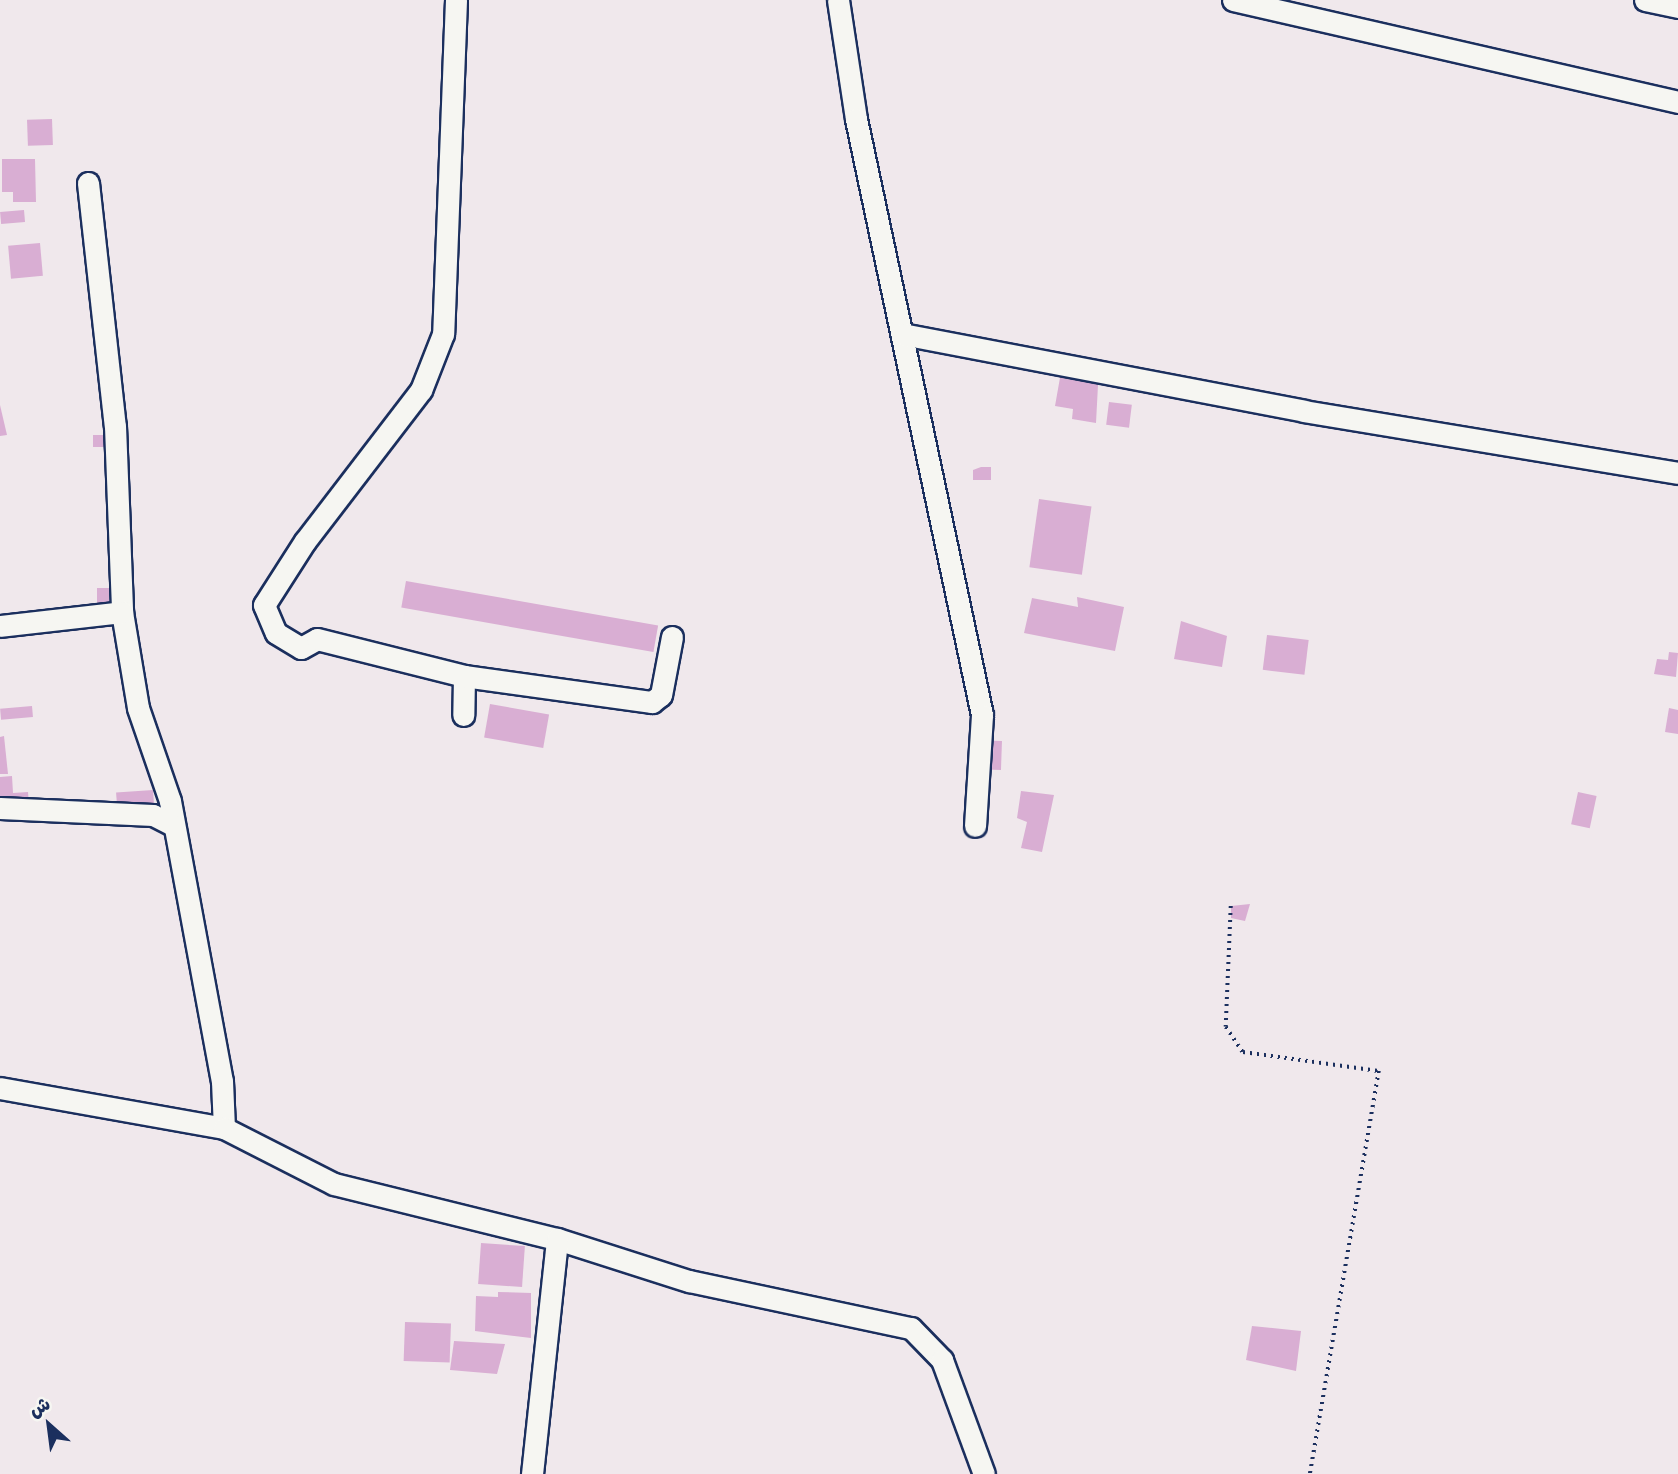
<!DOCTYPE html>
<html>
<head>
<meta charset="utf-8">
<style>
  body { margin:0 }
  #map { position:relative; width:1678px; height:1474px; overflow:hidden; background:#f0e8ec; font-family:"Patrick Hand","Playpen Sans Arabic",sans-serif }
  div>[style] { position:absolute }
  .building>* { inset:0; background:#d9aed3; transform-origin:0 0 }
  .path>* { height:3.5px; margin-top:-1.75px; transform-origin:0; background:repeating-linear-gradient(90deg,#1b2f5e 0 2px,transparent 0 7px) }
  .roads { filter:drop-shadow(2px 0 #1b2f5e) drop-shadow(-2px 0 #1b2f5e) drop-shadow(0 2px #1b2f5e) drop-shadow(0 -2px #1b2f5e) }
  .minor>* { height:21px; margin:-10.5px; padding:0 10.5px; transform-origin:10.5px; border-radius:10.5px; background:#f6f6f2 }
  span { translate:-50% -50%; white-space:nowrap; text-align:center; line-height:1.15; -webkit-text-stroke:7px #f6f6f2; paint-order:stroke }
  .north { position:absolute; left:14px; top:1390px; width:70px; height:70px; -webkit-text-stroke:5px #f6f6f2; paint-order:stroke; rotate:332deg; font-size:19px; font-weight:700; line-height:28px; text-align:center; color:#1b2f5e }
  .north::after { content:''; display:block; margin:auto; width:24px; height:32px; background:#1b2f5e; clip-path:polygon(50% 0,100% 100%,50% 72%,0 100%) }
</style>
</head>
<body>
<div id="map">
  <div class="building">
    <i style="left:52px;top:119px;width:26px;height:25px;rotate:88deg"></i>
    <i style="clip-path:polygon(2px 159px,35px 159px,36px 202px,13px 202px,13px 192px,2px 192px)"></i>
    <i style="left:24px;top:210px;width:12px;height:24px;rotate:85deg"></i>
    <i style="left:40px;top:243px;width:33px;height:32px;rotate:85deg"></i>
    <i style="clip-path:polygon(1061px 372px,1098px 385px,1096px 423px,1072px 419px,1073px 409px,1055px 406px)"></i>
    <i style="left:1109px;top:402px;width:23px;height:23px;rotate:7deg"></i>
    <i style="clip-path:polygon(0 405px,7px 435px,0 436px)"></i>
    <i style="left:93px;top:435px;width:11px;height:12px"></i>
    <i style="clip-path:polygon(981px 467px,991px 467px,991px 480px,973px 480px,973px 470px)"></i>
    <i style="left:1039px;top:499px;width:53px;height:69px;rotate:8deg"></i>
    <i style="left:406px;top:581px;width:256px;height:27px;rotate:10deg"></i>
    <i style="left:97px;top:588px;width:12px;height:17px"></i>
    <i style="clip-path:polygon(1077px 597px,1124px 607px,1115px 651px,1024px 633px,1032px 598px,1078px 607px)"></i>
    <i style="clip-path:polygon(1181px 621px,1227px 636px,1222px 667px,1174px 659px)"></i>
    <i style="left:1267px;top:635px;width:42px;height:35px;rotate:7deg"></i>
    <i style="clip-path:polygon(1669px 652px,1678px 653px,1676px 677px,1654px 674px,1657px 659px,1668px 660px)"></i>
    <i style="left:490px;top:704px;width:60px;height:34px;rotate:10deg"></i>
    <i style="left:32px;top:706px;width:11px;height:32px;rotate:85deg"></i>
    <i style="clip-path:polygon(1669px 708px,1678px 710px,1678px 734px,1665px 732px)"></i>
    <i style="clip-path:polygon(4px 736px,8px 774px,0 774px,0 737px)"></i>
    <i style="left:971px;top:740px;width:31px;height:29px;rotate:2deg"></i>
    <i style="clip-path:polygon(12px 776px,13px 793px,28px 792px,29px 804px,0 806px,0 777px)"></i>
    <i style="left:153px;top:790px;width:14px;height:37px;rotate:86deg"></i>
    <i style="clip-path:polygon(1021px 791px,1054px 795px,1042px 852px,1021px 848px,1027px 822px,1017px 818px)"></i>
    <i style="left:1578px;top:792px;width:19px;height:33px;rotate:12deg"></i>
    <i style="clip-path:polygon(1250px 904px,1245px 921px,1231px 918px,1231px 906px)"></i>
    <i style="left:481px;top:1243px;width:44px;height:41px;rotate:4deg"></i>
    <i style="clip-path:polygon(498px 1292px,531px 1293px,531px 1338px,475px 1331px,476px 1296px,498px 1297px)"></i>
    <i style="left:405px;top:1322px;width:46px;height:39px;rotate:2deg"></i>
    <i style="clip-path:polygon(1252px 1326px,1301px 1331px,1296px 1371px,1246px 1360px)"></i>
    <i style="clip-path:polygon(454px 1341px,505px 1344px,497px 1374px,450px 1370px)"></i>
  </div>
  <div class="path">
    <i style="left:1231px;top:906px;width:121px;rotate:92.4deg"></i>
    <i style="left:1226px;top:1027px;width:30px;rotate:56deg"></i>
    <i style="left:1243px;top:1052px;width:137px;rotate:8deg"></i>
    <i style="left:1379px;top:1071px;width:409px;rotate:99.7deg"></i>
  </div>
  <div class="roads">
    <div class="minor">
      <i style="left:456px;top:0;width:334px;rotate:92.2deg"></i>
      <i style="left:443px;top:334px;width:60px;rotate:111.4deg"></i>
      <i style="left:421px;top:390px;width:190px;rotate:127.5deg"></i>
      <i style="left:305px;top:541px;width:76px;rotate:122.6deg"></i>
      <i style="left:264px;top:605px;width:30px;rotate:67deg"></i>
      <i style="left:276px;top:633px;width:29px;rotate:31deg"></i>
      <i style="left:301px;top:648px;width:18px;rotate:-29deg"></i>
      <i style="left:317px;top:639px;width:152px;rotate:14.1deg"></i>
      <i style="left:464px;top:676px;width:39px;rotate:91deg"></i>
      <i style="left:838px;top:0;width:120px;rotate:81.4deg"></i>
      <i style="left:856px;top:119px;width:609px;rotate:78.06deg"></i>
      <i style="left:982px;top:715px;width:111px;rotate:93.6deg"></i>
      <i style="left:1233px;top:0;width:457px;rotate:12.9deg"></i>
      <i style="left:1645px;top:0;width:34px;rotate:12deg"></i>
      <i style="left:88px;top:183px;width:244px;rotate:83.7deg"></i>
      <i style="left:115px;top:426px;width:186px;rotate:87.8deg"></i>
      <i style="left:122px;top:612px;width:97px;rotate:80.5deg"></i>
      <i style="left:138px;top:708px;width:98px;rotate:71deg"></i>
      <i style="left:170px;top:801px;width:285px;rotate:79.5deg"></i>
      <i style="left:222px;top:1081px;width:47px;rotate:87.6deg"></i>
      <i style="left:902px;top:334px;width:409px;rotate:10.8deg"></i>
      <i style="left:1304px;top:411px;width:379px;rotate:9.4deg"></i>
      <i style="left:0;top:626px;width:123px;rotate:-6.5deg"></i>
      <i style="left:464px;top:676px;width:190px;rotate:7.9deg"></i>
      <i style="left:652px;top:702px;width:11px;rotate:-38deg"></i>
      <i style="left:661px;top:695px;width:59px;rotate:-79.3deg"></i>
      <i style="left:0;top:808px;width:153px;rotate:2.6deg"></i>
      <i style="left:153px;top:815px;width:22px;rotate:27deg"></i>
      <i style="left:0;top:1088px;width:228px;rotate:10.1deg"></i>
      <i style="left:224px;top:1128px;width:123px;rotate:27deg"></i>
      <i style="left:334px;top:1184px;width:230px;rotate:13.9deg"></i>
      <i style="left:557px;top:1239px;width:139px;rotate:17.7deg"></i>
      <i style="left:689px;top:1281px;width:227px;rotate:12deg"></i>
      <i style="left:911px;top:1328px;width:45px;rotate:45.9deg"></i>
      <i style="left:942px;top:1360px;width:121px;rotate:69.8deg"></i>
      <i style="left:532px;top:1474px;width:236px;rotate:-83.9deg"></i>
    </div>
  </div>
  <div class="north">ش</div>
</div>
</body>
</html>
